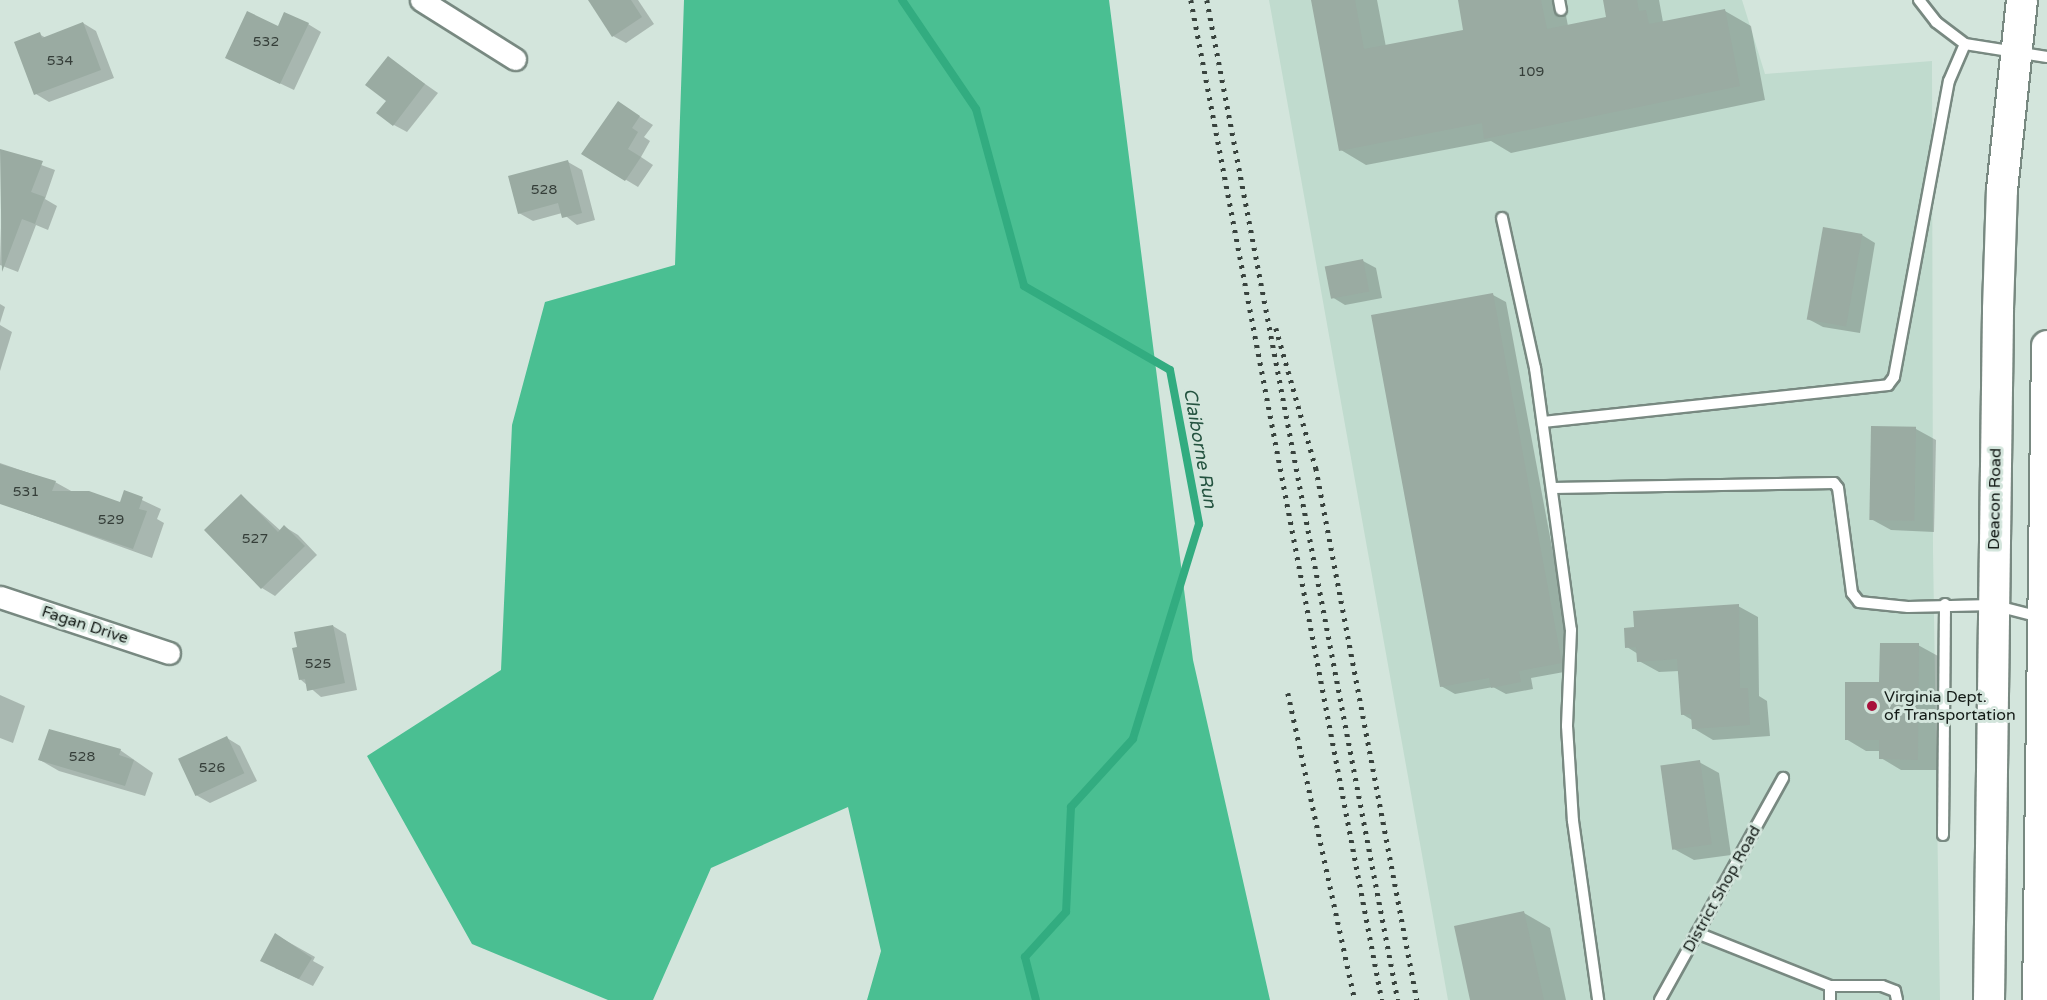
<!DOCTYPE html>
<html>
<head>
<meta charset="utf-8">
<style>
  body { margin:0 }
  #map { position:relative; width:2047px; height:1000px; overflow:hidden; background:#d3e5dc; font-family:"Varela Round",sans-serif }
  div>[style] { position:absolute }
  .built>* { inset:0; background:#c0dbce }
  .forest>* { inset:0; background:#4abf92 }
  .shadow>* { inset:0; background:#0003 }
  .stream>* { height:8px; margin:-4px; padding:0 4px; transform-origin:4px; border-radius:4px; background:#32ac80 }
  .building>* { inset:0; background:#9aaba2; transform-origin:0 0 }
  .roads { filter:drop-shadow(2px 0 #788981) drop-shadow(-2px 0 #788981) drop-shadow(0 2px #788981) drop-shadow(0 -2px #788981) }
  .service>* { height:10px; margin:-5px; padding:0 5px; transform-origin:5px; border-radius:5px; background:#fff }
  .minor>* { height:21px; margin:-10.5px; padding:0 10.5px; transform-origin:10.5px; border-radius:10.5px; background:#fff }
  .secondary>* { height:30px; margin:-15px; padding:0 15px; transform-origin:15px; border-radius:15px; background:#fff }
  .rail>* { height:4.5px; margin-top:-2.25px; transform-origin:0; background:repeating-linear-gradient(90deg,#38423d 0 3px,transparent 0 9px) }
  .dots>* { width:16px; height:16px; translate:-50% -50%; box-sizing:border-box; border:3px solid #d3e5dc; border-radius:50% }
  span { translate:-50% -50%; white-space:nowrap; text-align:center; line-height:1.15; -webkit-text-stroke:6px #d3e5dc; paint-order:stroke }
  .number-label { font-size:14px; color:#353e39 }
  .number-label span { -webkit-text-stroke-width:0 }
  .street-label { font-size:16px; color:#131a16 }
  .poi-label { font-size:16px; color:#131a16 }
  .left { translate:0 -50%; text-align:left }
  .water-label { font-size:18px; color:#245340; font-style:italic }
</style>
</head>
<body>
<div id="map">
  <div class="built">
    <i style="clip-path:polygon(1269px 0,1742px 0,1765px 74px,1932px 61px,1933px 551px,1940px 1000px,1448px 1000px)"></i>
  </div>
  <div class="forest">
    <i style="clip-path:polygon(684px 0,1109px 0,1193px 660px,1270px 1000px,867px 1000px,881px 951px,848px 807px,711px 868px,653px 1000px,608px 1000px,472px 944px,367px 756px,501px 670px,512px 425px,545px 302px,675px 265px)"></i>
  </div>
  <div class="shadow">
    <i style="clip-path:polygon(589px 0,638px 0,654px 24px,626px 43px,613px 36px)"></i>
    <i style="clip-path:polygon(1312px 0,1377px 0,1386px 47px,1465px 32px,1459px 0,1563px 0,1568px 26px,1608px 19px,1604px 0,1659px 0,1663px 22px,1725px 11px,1751px 26px,1765px 100px,1511px 153px,1491px 141px,1366px 165px,1341px 150px)"></i>
    <i style="clip-path:polygon(83px 23px,96px 31px,114px 78px,49px 102px,36px 94px,16px 43px,39px 34px,46px 38px)"></i>
    <i style="clip-path:polygon(308px 24px,321px 32px,294px 90px,227px 58px,278px 28px)"></i>
    <i style="clip-path:polygon(388px 58px,438px 93px,407px 132px,394px 125px,388px 101px)"></i>
    <i style="clip-path:polygon(631px 111px,653px 125px,644px 137px,650px 141px,641px 157px,653px 165px,638px 187px,583px 154px)"></i>
    <i style="clip-path:polygon(3px 151px,55px 170px,45px 199px,57px 206px,48px 230px,36px 225px,18px 272px,0 265px)"></i>
    <i style="clip-path:polygon(568px 162px,582px 170px,595px 220px,577px 225px,562px 213px,533px 221px,519px 213px)"></i>
    <i style="clip-path:polygon(1862px 235px,1875px 243px,1860px 333px,1823px 327px,1810px 320px)"></i>
    <i style="clip-path:polygon(1363px 261px,1376px 268px,1382px 298px,1345px 305px,1332px 297px)"></i>
    <i style="clip-path:polygon(1493px 295px,1506px 302px,1575px 670px,1531px 678px,1533px 689px,1506px 694px,1493px 687px,1455px 694px,1441px 686px)"></i>
    <i style="clip-path:polygon(0 304px,5px 307px,0 323px)"></i>
    <i style="clip-path:polygon(0 325px,12px 332px,0 371px)"></i>
    <i style="clip-path:polygon(1873px 427px,1916px 429px,1936px 440px,1934px 532px,1891px 530px,1871px 519px)"></i>
    <i style="clip-path:polygon(0 463px,55px 482px,73px 492px,121px 504px,125px 492px,161px 509px,157px 519px,164px 523px,152px 558px,0 503px)"></i>
    <i style="clip-path:polygon(242px 496px,281px 531px,285px 527px,298px 535px,317px 555px,275px 596px,262px 588px)"></i>
    <i style="clip-path:polygon(1738px 606px,1758px 617px,1759px 696px,1767px 701px,1770px 736px,1713px 740px,1693px 728px,1692px 720px,1682px 714px,1679px 671px,1659px 672px,1639px 661px,1638px 654px,1627px 647px)"></i>
    <i style="clip-path:polygon(333px 626px,346px 634px,357px 690px,321px 697px,300px 679px)"></i>
    <i style="clip-path:polygon(1918px 645px,1938px 656px,1938px 770px,1901px 770px,1881px 758px,1881px 751px,1866px 751px,1846px 739px,1881px 684px)"></i>
    <i style="clip-path:polygon(0 695px,25px 706px,13px 743px,0 738px)"></i>
    <i style="clip-path:polygon(227px 738px,240px 746px,257px 781px,210px 803px,196px 795px)"></i>
    <i style="clip-path:polygon(120px 750px,153px 773px,145px 796px,59px 771px,40px 760px)"></i>
    <i style="clip-path:polygon(1699px 762px,1719px 773px,1731px 855px,1694px 860px,1674px 849px)"></i>
    <i style="clip-path:polygon(1524px 913px,1550px 928px,1566px 1000px,1472px 1000px)"></i>
    <i style="clip-path:polygon(276px 935px,315px 957px,313px 961px,324px 967px,313px 986px,275px 968px)"></i>
  </div>
  <div class="stream">
    <i style="left:902px;top:0;width:132px;rotate:55.8deg"></i>
    <i style="left:976px;top:109px;width:183px;rotate:74.8deg"></i>
    <i style="left:1024px;top:286px;width:168px;rotate:29.9deg"></i>
    <i style="left:1170px;top:370px;width:157px;rotate:79.3deg"></i>
    <i style="left:1199px;top:524px;width:225px;rotate:107.1deg"></i>
    <i style="left:1133px;top:739px;width:92px;rotate:132.4deg"></i>
    <i style="left:1071px;top:807px;width:105px;rotate:92.7deg"></i>
    <i style="left:1066px;top:912px;width:61px;rotate:132.3deg"></i>
    <i style="left:1025px;top:957px;width:44px;rotate:75.7deg"></i>
  </div>
  <div class="building">
    <i style="clip-path:polygon(588px 0,631px 0,642px 17px,612px 37px)"></i>
    <i style="clip-path:polygon(1311px 0,1355px 0,1364px 49px,1463px 30px,1458px 0,1541px 0,1547px 29px,1606px 17px,1603px 0,1637px 0,1639px 11px,1646px 10px,1649px 24px,1725px 9px,1740px 86px,1484px 139px,1482px 123px,1339px 151px)"></i>
    <i style="clip-path:polygon(247px 11px,278px 26px,284px 12px,309px 23px,280px 84px,225px 58px)"></i>
    <i style="clip-path:polygon(83px 22px,101px 70px,34px 95px,14px 42px,40px 32px,42px 38px)"></i>
    <i style="clip-path:polygon(388px 56px,425px 84px,393px 126px,376px 113px,386px 101px,365px 85px)"></i>
    <i style="clip-path:polygon(618px 101px,640px 116px,632px 128px,638px 132px,628px 149px,641px 157px,625px 181px,581px 154px)"></i>
    <i style="clip-path:polygon(0 149px,43px 161px,31px 192px,45px 197px,35px 224px,22px 219px,2px 272px)"></i>
    <i style="clip-path:polygon(568px 160px,582px 213px,562px 218px,558px 203px,518px 214px,508px 176px)"></i>
    <i style="left:1823px;top:227px;width:40px;height:94px;rotate:10deg"></i>
    <i style="left:1363px;top:259px;width:33px;height:39px;rotate:79deg"></i>
    <i style="clip-path:polygon(1493px 293px,1562px 663px,1519px 671px,1521px 682px,1491px 688px,1489px 678px,1440px 687px,1371px 315px)"></i>
    <i style="left:1871px;top:426px;width:45px;height:94px;rotate:1deg"></i>
    <i style="clip-path:polygon(0 464px,56px 481px,52px 491px,89px 491px,120px 502px,124px 490px,143px 497px,139px 509px,147px 511px,133px 549px,0 504px)"></i>
    <i style="clip-path:polygon(241px 494px,278px 532px,284px 525px,305px 546px,261px 589px,204px 530px)"></i>
    <i style="clip-path:polygon(1739px 604px,1740px 688px,1748px 688px,1750px 725px,1692px 729px,1691px 714px,1681px 715px,1677px 659px,1637px 662px,1636px 647px,1625px 648px,1624px 628px,1634px 627px,1633px 611px)"></i>
    <i style="clip-path:polygon(333px 625px,345px 683px,307px 691px,305px 679px,299px 680px,292px 648px,297px 647px,294px 632px)"></i>
    <i style="clip-path:polygon(1880px 643px,1919px 643px,1918px 760px,1879px 759px,1879px 740px,1845px 740px,1845px 682px,1879px 682px)"></i>
    <i style="clip-path:polygon(49px 729px,121px 749px,119px 755px,134px 760px,125px 786px,38px 760px)"></i>
    <i style="left:227px;top:736px;width:41px;height:54px;rotate:65deg"></i>
    <i style="left:1700px;top:760px;width:85px;height:40px;rotate:82deg"></i>
    <i style="clip-path:polygon(1524px 911px,1544px 1000px,1470px 1000px,1454px 926px)"></i>
    <i style="clip-path:polygon(275px 933px,312px 958px,299px 979px,260px 961px)"></i>
  </div>
  <div class="roads">
    <div class="service">
      <i style="left:1559px;top:0;width:10px;rotate:79deg"></i>
      <i style="left:1919px;top:0;width:28px;rotate:52deg"></i>
      <i style="left:1936px;top:22px;width:36px;rotate:37deg"></i>
      <i style="left:1965px;top:44px;width:83px;rotate:9deg"></i>
      <i style="left:1502px;top:218px;width:154px;rotate:77.6deg"></i>
      <i style="left:1535px;top:368px;width:264px;rotate:82.2deg"></i>
      <i style="left:1571px;top:630px;width:96px;rotate:92.4deg"></i>
      <i style="left:1567px;top:726px;width:95px;rotate:86.4deg"></i>
      <i style="left:1573px;top:821px;width:181px;rotate:82deg"></i>
      <i style="left:1543px;top:422px;width:347px;rotate:-6.1deg"></i>
      <i style="left:1888px;top:385px;width:10px;rotate:-53deg"></i>
      <i style="left:1894px;top:377px;width:301px;rotate:-79.5deg"></i>
      <i style="left:1949px;top:81px;width:40px;rotate:-66.6deg"></i>
      <i style="left:1553px;top:488px;width:281px;rotate:-1deg"></i>
      <i style="left:1834px;top:483px;width:6px;rotate:51deg"></i>
      <i style="left:1838px;top:488px;width:106px;rotate:82.4deg"></i>
      <i style="left:1852px;top:593px;width:11px;rotate:52deg"></i>
      <i style="left:1859px;top:602px;width:49px;rotate:5.8deg"></i>
      <i style="left:1908px;top:607px;width:85px;rotate:-1.3deg"></i>
      <i style="left:1993px;top:605px;width:49px;rotate:14.3deg"></i>
      <i style="left:1943px;top:835px;width:231px;rotate:-89.5deg"></i>
      <i style="left:1697px;top:933px;width:143px;rotate:21.7deg"></i>
      <i style="left:1830px;top:986px;width:52px"></i>
      <i style="left:1882px;top:986px;width:14px;rotate:21deg"></i>
      <i style="left:1895px;top:991px;width:9px;rotate:77deg"></i>
      <i style="left:1830px;top:986px;width:14px;rotate:90deg"></i>
      <i style="left:1660px;top:1000px;width:254px;rotate:-61deg"></i>
    </div>
    <div class="minor">
      <i style="left:421px;top:0;width:111px;rotate:32.1deg"></i>
      <i style="left:0;top:597px;width:178px;rotate:18.3deg"></i>
    </div>
    <div class="secondary">
      <i style="left:1989px;top:1000px;width:691px;rotate:-89.25deg"></i>
      <i style="left:1998px;top:309px;width:119px;rotate:-88.1deg"></i>
      <i style="left:2002px;top:190px;width:191px;rotate:-84deg"></i>
      <i style="left:2038px;top:1000px;width:654px;rotate:-89.21deg"></i>
    </div>
  </div>
  <div class="rail">
    <i style="left:1191px;top:0;width:1018px;rotate:79.19deg"></i>
    <i style="left:1207px;top:0;width:1018px;rotate:79.19deg"></i>
    <i style="left:1276px;top:328px;width:146px;rotate:74.1deg"></i>
    <i style="left:1316px;top:468px;width:542px;rotate:79.25deg"></i>
    <i style="left:1288px;top:693px;width:314px;rotate:77.7deg"></i>
  </div>
  <div class="dots">
    <i style="left:1872px;top:706px;background:#a8103b"></i>
  </div>
  <div class="number-label">
    <span style="left:266px;top:42px">532</span>
    <span style="left:60px;top:61px">534</span>
    <span style="left:1531px;top:72px">109</span>
    <span style="left:544px;top:190px">528</span>
    <span style="left:26px;top:492px">531</span>
    <span style="left:111px;top:520px">529</span>
    <span style="left:255px;top:539px">527</span>
    <span style="left:318px;top:664px">525</span>
    <span style="left:82px;top:757px">528</span>
    <span style="left:212px;top:768px">526</span>
  </div>
  <div class="street-label">
    <span style="left:1995px;top:499px;rotate:-89deg">Deacon Road</span>
    <span style="left:85px;top:625px;rotate:18deg">Fagan Drive</span>
    <span style="left:1722px;top:889px;rotate:-61deg">District Shop Road</span>
  </div>
  <div class="poi-label">
    <span class="left" style="left:1884px;top:706px">Virginia Dept.<br>of Transportation</span>
  </div>
  <div class="water-label">
    <span style="left:1200px;top:448px;rotate:80deg">Claiborne Run</span>
  </div>
</div>
</body>
</html>
